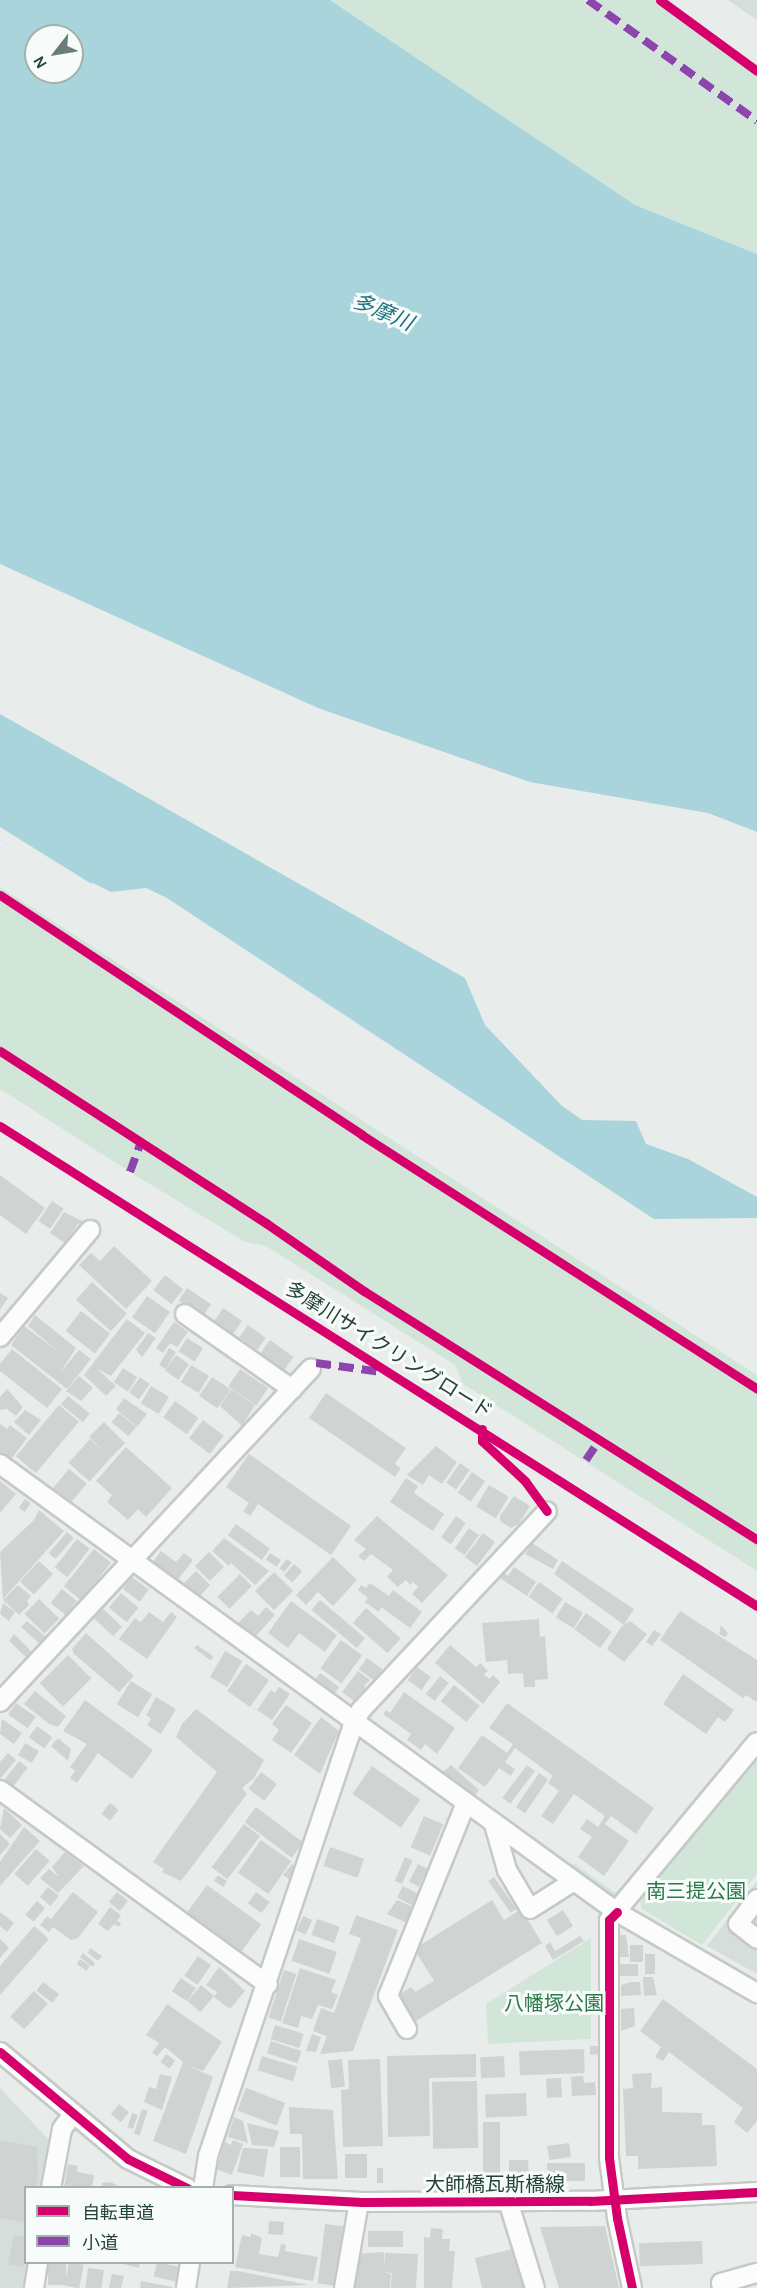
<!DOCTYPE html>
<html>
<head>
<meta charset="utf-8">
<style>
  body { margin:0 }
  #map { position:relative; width:757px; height:2288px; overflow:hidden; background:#e8edeb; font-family:Karla,"Noto Sans JP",sans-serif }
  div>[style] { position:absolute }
  .built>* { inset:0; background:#d6dedb }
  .green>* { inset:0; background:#d1e6d8; transform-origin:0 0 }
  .water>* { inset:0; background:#a9d4db }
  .pier>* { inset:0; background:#e8edeb }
  .building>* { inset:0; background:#cfd4d2; transform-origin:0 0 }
  .roads { filter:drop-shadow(2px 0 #c5cac8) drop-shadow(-2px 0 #c5cac8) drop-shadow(0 2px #c5cac8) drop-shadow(0 -2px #c5cac8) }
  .minor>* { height:18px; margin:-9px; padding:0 9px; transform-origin:9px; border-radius:9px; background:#fcfcfc }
  .quiet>* { height:8px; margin-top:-4px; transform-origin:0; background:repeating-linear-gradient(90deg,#8e44ad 0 15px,transparent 0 23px) }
  .cycleway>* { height:9px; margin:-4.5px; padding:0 4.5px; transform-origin:4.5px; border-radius:4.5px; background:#d6006c }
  span { translate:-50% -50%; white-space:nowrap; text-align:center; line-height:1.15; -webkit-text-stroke:6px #f7fbf9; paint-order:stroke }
  .street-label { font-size:20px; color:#24423a }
  .park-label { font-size:20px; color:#2d7a4b }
  .water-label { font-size:21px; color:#1c6f80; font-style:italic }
  .legend { position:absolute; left:24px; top:2186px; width:210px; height:78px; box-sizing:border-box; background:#f7fbf9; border:2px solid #a3b1ad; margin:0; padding:8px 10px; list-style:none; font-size:18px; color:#24423a }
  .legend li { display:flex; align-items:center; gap:12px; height:30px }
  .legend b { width:30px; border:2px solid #a3b1ad }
  .north { position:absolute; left:24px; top:24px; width:60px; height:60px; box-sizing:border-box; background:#f7fbf9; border:2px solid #a3b1ad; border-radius:50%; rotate:239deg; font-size:16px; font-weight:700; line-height:24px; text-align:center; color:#24423a }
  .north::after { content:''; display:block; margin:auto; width:21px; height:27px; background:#697e78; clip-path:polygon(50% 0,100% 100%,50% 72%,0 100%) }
</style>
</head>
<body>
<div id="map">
  <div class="built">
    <i style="clip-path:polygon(728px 0,757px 0,757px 20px)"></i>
    <i style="clip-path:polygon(757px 1881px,757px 1974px,707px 1946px)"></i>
    <i style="clip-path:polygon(0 2088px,50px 2141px,42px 2187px,26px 2188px,28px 2263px,23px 2288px,0 2288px)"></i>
  </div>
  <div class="green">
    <i style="clip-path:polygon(330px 0,661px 0,757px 70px,757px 254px,635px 205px)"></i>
    <i style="clip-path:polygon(0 887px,757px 1375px,757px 1571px,463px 1384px,455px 1365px,266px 1246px,245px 1242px,130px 1172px,0 1089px)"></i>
    <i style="clip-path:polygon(757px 1756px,757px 1874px,702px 1945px,642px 1909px,640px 1901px)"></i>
    <i style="left:574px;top:1863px;width:53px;height:8px;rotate:36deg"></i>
    <i style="clip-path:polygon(591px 1938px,591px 2039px,488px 2044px,486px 2004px)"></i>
  </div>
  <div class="water">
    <i style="clip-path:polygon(evenodd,0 0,330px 0,635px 205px,757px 254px,757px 832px,708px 813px,530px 782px,318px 708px,0 564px,0 0,36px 36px,72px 36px,72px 72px,36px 72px,36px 36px)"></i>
    <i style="clip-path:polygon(0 714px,465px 978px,485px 1025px,561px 1105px,582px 1120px,636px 1121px,646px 1144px,688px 1159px,757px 1197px,757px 1218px,654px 1219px,167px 898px,146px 888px,111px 892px,93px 883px,76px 887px,0 840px)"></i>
  </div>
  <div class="pier">
    <i style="clip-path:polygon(0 827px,106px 893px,92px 886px,79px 889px,0 840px)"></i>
  </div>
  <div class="building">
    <i style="clip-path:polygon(0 1175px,45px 1208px,26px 1234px,0 1215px)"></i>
    <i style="left:52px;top:1201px;width:14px;height:24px;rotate:34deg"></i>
    <i style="clip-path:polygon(64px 1212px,84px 1222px,78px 1224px,65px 1243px,50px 1233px)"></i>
    <i style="clip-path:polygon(114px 1246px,152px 1281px,126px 1309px,79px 1265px,91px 1253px,100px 1261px)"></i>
    <i style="left:165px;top:1275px;width:23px;height:19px;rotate:38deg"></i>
    <i style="left:92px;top:1282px;width:47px;height:24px;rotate:42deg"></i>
    <i style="left:187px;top:1288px;width:29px;height:15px;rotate:34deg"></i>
    <i style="clip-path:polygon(0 1293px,8px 1298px,0 1310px)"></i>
    <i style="left:147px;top:1296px;width:28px;height:26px;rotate:35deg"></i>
    <i style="left:223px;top:1308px;width:23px;height:19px;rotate:34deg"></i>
    <i style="left:81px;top:1311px;width:37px;height:25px;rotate:38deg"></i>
    <i style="clip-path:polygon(35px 1315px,76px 1348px,60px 1373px,79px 1350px,91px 1359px,67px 1389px,11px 1345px,24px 1326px,59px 1352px,28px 1326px)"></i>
    <i style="clip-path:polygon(127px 1319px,145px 1333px,111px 1376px,97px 1369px,116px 1386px,106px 1396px,84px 1375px)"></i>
    <i style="clip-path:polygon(174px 1322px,188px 1332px,177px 1347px,170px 1343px,163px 1353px,156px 1348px)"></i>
    <i style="left:248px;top:1325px;width:22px;height:15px;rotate:36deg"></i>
    <i style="clip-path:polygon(148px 1333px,156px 1338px,142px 1357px,136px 1350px)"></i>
    <i style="left:187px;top:1338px;width:19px;height:16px;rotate:32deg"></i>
    <i style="left:270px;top:1340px;width:29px;height:19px;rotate:36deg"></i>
    <i style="left:169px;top:1348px;width:8px;height:20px;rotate:30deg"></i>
    <i style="clip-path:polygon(12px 1349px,62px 1389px,47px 1408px,0 1371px,0 1364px)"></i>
    <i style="left:176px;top:1355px;width:16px;height:19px;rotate:35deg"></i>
    <i style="left:191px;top:1365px;width:21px;height:20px;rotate:31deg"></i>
    <i style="left:123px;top:1368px;width:17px;height:17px;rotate:33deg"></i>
    <i style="left:240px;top:1369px;width:34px;height:21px;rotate:34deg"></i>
    <i style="clip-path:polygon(79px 1376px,93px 1388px,81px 1401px,66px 1391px)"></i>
    <i style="left:140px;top:1377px;width:12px;height:19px;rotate:35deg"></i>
    <i style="left:212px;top:1377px;width:22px;height:23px;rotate:34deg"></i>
    <i style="left:151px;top:1386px;width:21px;height:20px;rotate:31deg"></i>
    <i style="clip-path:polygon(7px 1389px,23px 1407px,16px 1416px,7px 1409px,0 1410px,0 1397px)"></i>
    <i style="clip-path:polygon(231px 1389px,255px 1405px,242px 1426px,220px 1406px)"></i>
    <i style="clip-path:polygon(326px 1393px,406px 1448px,395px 1464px,401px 1468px,395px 1477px,309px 1418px)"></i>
    <i style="left:68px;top:1396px;width:28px;height:11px;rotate:39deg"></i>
    <i style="clip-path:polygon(124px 1398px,147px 1414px,137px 1427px,116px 1409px)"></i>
    <i style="left:175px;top:1401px;width:29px;height:20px;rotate:36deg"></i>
    <i style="left:59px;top:1405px;width:26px;height:67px;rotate:40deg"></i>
    <i style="clip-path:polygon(25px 1410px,41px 1420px,29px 1435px,14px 1422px)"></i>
    <i style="left:119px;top:1413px;width:22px;height:12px;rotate:39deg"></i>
    <i style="left:203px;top:1420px;width:26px;height:23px;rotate:37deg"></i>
    <i style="left:104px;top:1422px;width:30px;height:21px;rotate:45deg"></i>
    <i style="clip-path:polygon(0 1424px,7px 1429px,10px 1425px,27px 1438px,10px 1461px,0 1453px)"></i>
    <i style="left:90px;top:1439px;width:28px;height:32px;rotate:42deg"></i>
    <i style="clip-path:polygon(436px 1446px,457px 1462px,442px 1484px,429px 1475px,423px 1485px,407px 1475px)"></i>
    <i style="clip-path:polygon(126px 1447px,172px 1488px,146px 1517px,138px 1509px,128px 1520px,107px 1502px,112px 1495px,96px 1481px)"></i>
    <i style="clip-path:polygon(249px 1454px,351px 1526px,331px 1555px,258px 1504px,250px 1516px,243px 1511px,249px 1503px,226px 1487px)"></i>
    <i style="left:460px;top:1463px;width:12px;height:24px;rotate:35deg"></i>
    <i style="left:69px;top:1469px;width:23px;height:27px;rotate:40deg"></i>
    <i style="left:472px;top:1472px;width:16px;height:25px;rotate:35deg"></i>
    <i style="clip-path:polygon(406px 1478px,418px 1486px,414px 1493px,444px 1514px,433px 1531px,390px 1502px)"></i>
    <i style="clip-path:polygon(0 1481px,16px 1494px,0 1513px)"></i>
    <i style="left:489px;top:1485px;width:23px;height:25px;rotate:31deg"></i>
    <i style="clip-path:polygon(514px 1496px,530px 1506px,519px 1524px,511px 1528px,500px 1521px,500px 1516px)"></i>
    <i style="left:25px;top:1499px;width:7px;height:11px;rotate:34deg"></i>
    <i style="clip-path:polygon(39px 1510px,64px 1531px,3px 1599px,0 1552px,34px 1520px)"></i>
    <i style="clip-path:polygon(377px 1516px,448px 1575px,422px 1603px,412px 1594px,418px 1587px,413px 1582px,410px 1585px,406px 1580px,398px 1587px,387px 1577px,393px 1570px,371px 1554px,364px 1561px,358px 1556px,366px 1549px,354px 1540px)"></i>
    <i style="left:456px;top:1516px;width:12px;height:26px;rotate:35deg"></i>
    <i style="left:236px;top:1524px;width:42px;height:14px;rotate:36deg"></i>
    <i style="left:469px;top:1528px;width:12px;height:25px;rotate:35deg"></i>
    <i style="left:67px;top:1532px;width:9px;height:28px;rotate:41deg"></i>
    <i style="left:483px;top:1533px;width:15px;height:30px;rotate:37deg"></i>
    <i style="clip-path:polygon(224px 1538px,269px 1571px,255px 1585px,231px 1563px,229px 1566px,212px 1551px)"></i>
    <i style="left:77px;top:1539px;width:16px;height:36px;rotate:38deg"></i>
    <i style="clip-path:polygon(532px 1543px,558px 1560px,553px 1569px,525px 1554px)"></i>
    <i style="left:94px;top:1549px;width:22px;height:48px;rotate:39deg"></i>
    <i style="clip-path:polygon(161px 1551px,176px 1562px,184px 1553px,193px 1560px,177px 1581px,153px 1562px)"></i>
    <i style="left:209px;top:1552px;width:21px;height:20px;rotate:45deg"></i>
    <i style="left:270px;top:1553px;width:13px;height:8px;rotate:32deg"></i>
    <i style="clip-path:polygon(333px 1557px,357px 1580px,333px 1606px,318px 1592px,306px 1605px,296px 1595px)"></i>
    <i style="left:287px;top:1559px;width:6px;height:12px;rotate:39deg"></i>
    <i style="left:39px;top:1561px;width:19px;height:28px;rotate:43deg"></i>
    <i style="clip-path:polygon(562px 1561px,634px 1609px,624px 1625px,554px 1574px)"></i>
    <i style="left:294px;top:1564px;width:11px;height:15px;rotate:41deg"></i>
    <i style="clip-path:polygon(514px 1567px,536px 1582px,527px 1596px,500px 1578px,504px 1573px,508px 1576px)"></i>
    <i style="clip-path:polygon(196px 1571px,210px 1585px,201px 1595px,195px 1595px,183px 1584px)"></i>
    <i style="left:274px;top:1572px;width:27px;height:27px;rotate:45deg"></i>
    <i style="left:240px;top:1574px;width:17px;height:32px;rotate:45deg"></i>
    <i style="left:132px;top:1577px;width:21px;height:15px;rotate:37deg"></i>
    <i style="left:539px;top:1582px;width:29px;height:18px;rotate:35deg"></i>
    <i style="clip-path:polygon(370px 1583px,389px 1596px,393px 1590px,422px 1612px,410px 1628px,381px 1607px,379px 1612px,365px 1602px,368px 1598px,358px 1590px,361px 1585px,366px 1588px)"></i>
    <i style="clip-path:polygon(18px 1585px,31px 1596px,27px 1601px,29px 1605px,19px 1615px,3px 1600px)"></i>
    <i style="left:62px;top:1589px;width:19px;height:18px;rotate:39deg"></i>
    <i style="left:121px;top:1593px;width:23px;height:19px;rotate:40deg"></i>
    <i style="left:39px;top:1599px;width:28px;height:21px;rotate:44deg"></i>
    <i style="left:320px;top:1600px;width:59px;height:13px;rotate:40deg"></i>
    <i style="clip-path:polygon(291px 1601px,337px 1635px,325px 1652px,299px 1633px,288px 1648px,268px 1633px)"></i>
    <i style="left:565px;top:1602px;width:21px;height:18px;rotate:31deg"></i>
    <i style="clip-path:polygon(3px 1603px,15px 1612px,9px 1621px,0 1614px)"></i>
    <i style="clip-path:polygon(266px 1607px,275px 1615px,254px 1638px,238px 1623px,251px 1610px,258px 1616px)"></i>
    <i style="left:366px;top:1608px;width:46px;height:20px;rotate:41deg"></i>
    <i style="left:103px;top:1609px;width:26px;height:13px;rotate:43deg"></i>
    <i style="clip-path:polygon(680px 1611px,757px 1660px,757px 1702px,746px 1695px,743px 1698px,660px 1640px)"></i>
    <i style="clip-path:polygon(149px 1612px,163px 1622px,171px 1612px,177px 1617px,147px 1659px,119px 1639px,135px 1618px,141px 1622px)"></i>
    <i style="left:586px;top:1613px;width:32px;height:20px;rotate:36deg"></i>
    <i style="clip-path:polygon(539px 1619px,540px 1637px,545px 1636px,548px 1679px,535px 1680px,535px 1687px,524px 1687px,523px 1673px,508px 1674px,507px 1660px,486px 1662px,482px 1623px)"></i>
    <i style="clip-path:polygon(27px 1621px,45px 1636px,40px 1644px,21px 1627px)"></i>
    <i style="clip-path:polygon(630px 1621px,647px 1634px,624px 1662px,607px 1649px,621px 1627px)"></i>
    <i style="clip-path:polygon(721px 1625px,728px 1633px,725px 1637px,719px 1634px)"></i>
    <i style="clip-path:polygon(654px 1630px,661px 1634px,652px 1646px,646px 1642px)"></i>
    <i style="clip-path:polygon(86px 1633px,134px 1676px,119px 1692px,74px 1654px,72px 1649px)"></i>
    <i style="clip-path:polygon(14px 1634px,32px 1652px,27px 1658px,9px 1641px)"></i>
    <i style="left:341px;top:1640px;width:26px;height:35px;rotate:36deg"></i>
    <i style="clip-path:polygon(197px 1645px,213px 1656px,213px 1658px,210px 1660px,194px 1648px)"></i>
    <i style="clip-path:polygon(450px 1645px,476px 1667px,480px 1663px,488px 1671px,484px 1674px,489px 1679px,493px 1675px,500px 1682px,483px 1704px,435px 1663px)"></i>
    <i style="left:225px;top:1651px;width:20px;height:30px;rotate:30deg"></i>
    <i style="left:68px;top:1655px;width:33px;height:40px;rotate:45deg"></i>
    <i style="left:367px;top:1658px;width:19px;height:14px;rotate:36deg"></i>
    <i style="left:246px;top:1664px;width:28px;height:33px;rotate:35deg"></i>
    <i style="left:417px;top:1667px;width:17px;height:16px;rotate:36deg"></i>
    <i style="clip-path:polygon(358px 1671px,370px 1680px,364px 1686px,367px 1689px,355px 1702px,342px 1692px)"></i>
    <i style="left:320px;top:1673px;width:24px;height:11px;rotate:36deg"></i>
    <i style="clip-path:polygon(683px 1674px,734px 1710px,725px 1722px,718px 1717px,706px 1734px,663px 1704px)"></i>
    <i style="left:440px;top:1676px;width:11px;height:23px;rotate:38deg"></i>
    <i style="left:131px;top:1681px;width:25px;height:27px;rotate:32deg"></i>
    <i style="left:454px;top:1685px;width:33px;height:21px;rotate:39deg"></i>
    <i style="clip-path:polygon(279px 1687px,290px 1694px,272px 1720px,257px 1710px,271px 1690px,275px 1693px)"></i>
    <i style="clip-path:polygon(35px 1691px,66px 1716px,58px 1727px,49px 1724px,24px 1704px)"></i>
    <i style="clip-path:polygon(404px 1692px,455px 1728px,437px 1754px,425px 1744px,421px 1750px,407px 1740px,411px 1734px,383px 1714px,386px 1710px,390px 1713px)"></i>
    <i style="clip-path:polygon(156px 1697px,176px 1709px,161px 1734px,147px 1725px,151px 1719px,146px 1715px)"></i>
    <i style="clip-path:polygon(85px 1700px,153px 1750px,132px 1779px,98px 1753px,77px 1783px,70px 1778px,75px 1771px,70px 1767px,87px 1744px,63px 1731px)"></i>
    <i style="left:16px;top:1703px;width:24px;height:14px;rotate:35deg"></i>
    <i style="clip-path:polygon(507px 1703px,654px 1808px,636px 1834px,611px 1816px,605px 1824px,629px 1841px,604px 1876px,578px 1857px,592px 1837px,580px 1829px,587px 1819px,598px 1827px,605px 1816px,574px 1794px,553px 1824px,541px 1816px,559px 1791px,548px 1783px,553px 1776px,515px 1748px,505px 1762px,515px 1769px,511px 1776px,499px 1768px,485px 1787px,458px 1768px,482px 1735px,507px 1753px,513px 1744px,489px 1728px)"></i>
    <i style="clip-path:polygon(286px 1705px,312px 1723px,291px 1753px,272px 1740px,279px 1730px,272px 1724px)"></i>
    <i style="clip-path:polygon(196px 1709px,264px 1760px,254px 1778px,242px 1788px,247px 1794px,181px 1881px,162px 1872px,164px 1869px,153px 1862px,217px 1772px,176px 1737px,182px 1724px)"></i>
    <i style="clip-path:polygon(321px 1717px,339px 1731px,320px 1774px,294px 1755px)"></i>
    <i style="clip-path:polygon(2px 1719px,22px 1733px,14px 1744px,0 1734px)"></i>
    <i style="left:37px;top:1726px;width:19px;height:14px;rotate:36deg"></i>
    <i style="clip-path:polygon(58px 1738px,71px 1749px,68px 1761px,51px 1746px)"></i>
    <i style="left:25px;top:1743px;width:16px;height:14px;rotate:30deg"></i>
    <i style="clip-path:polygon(8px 1753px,16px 1760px,0 1779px,0 1762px)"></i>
    <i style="left:19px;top:1761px;width:11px;height:24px;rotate:38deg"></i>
    <i style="clip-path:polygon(451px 1765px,479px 1790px,473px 1798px,441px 1774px)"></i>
    <i style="left:527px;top:1765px;width:10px;height:41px;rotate:37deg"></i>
    <i style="left:372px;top:1766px;width:59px;height:34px;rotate:35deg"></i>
    <i style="left:261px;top:1772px;width:20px;height:21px;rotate:37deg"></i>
    <i style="left:539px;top:1773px;width:11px;height:41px;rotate:34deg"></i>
    <i style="left:110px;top:1803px;width:11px;height:14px;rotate:38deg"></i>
    <i style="left:256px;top:1807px;width:59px;height:19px;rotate:37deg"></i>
    <i style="clip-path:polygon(4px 1808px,22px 1825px,10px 1838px,0 1829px)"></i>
    <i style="left:424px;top:1816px;width:21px;height:34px;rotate:23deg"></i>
    <i style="left:244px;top:1824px;width:20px;height:54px;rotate:37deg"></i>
    <i style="clip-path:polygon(24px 1827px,40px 1841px,0 1886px,0 1862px)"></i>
    <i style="clip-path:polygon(0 1834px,10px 1844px,0 1855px)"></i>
    <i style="left:261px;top:1840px;width:37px;height:40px;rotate:35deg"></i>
    <i style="left:330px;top:1847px;width:36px;height:20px;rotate:19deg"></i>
    <i style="left:36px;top:1849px;width:18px;height:33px;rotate:41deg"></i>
    <i style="clip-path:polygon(65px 1852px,84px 1866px,58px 1893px,40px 1878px,49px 1869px,59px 1877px,52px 1867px)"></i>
    <i style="left:405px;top:1857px;width:8px;height:26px;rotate:23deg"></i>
    <i style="clip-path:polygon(292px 1864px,295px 1866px,291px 1881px,283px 1875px)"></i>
    <i style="left:418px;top:1864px;width:11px;height:20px;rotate:27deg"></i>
    <i style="left:218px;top:1875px;width:11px;height:7px;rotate:34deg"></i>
    <i style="left:494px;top:1877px;width:39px;height:7px;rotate:55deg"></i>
    <i style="left:207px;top:1885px;width:67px;height:34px;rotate:36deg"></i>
    <i style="left:403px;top:1886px;width:18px;height:13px;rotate:27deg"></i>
    <i style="left:48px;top:1887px;width:14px;height:13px;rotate:39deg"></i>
    <i style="clip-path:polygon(73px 1892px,98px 1912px,78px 1938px,71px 1940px,53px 1927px,49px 1932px,40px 1925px,47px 1916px,51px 1919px)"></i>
    <i style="left:117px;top:1892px;width:14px;height:13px;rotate:39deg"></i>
    <i style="left:256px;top:1892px;width:17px;height:14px;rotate:36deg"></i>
    <i style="clip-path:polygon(397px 1900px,414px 1907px,407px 1923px,387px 1914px)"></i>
    <i style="clip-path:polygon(492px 1900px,504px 1920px,521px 1909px,542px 1943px,411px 2024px,394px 1998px,411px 1987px,415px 1992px,434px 1981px,414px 1949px)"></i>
    <i style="left:37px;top:1901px;width:11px;height:18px;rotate:41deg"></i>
    <i style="clip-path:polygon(110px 1907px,121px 1915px,117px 1921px,121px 1923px,119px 1927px,114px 1924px,108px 1931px,98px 1924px)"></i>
    <i style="left:563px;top:1910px;width:19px;height:19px;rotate:58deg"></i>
    <i style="clip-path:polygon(0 1912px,14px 1923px,7px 1932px,0 1926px)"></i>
    <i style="clip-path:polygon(356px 1915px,398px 1930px,353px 2051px,320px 2054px,327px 2036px,313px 2031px,321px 2008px,334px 2013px,361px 1938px,349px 1934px)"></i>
    <i style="left:303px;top:1916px;width:10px;height:16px;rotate:24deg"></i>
    <i style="left:317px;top:1919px;width:24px;height:17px;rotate:19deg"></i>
    <i style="clip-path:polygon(34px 1926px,49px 1939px,0 1995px,0 1966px)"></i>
    <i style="clip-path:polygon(619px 1935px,626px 1935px,629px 1957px,618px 1957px)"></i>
    <i style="clip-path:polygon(580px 1936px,584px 1941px,553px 1960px,545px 1946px,550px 1942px,555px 1951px)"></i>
    <i style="clip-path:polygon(0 1939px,9px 1948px,0 1958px)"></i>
    <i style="left:299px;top:1939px;width:40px;height:23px;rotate:19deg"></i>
    <i style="left:643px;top:1945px;width:17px;height:13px;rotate:90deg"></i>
    <i style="clip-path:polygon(90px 1948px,102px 1956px,98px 1961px,88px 1953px)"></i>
    <i style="left:83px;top:1953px;width:16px;height:5px;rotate:40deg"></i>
    <i style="left:655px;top:1954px;width:20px;height:10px;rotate:90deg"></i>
    <i style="left:198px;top:1956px;width:16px;height:24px;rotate:35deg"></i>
    <i style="left:80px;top:1959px;width:12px;height:6px;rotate:35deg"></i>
    <i style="left:638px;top:1964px;width:12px;height:19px;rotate:90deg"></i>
    <i style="clip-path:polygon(219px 1967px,245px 1991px,230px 2009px,214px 1997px,217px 1992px,206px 1985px)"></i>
    <i style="clip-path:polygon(300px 1968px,336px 1980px,331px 1992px,338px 1995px,332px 2009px,318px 2005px,312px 2019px,301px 2016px,298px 2028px,282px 2023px)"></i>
    <i style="left:284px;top:1970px;width:13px;height:50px;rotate:18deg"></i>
    <i style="clip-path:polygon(643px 1977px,653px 1977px,657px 1995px,644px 1996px)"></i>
    <i style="left:181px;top:1978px;width:18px;height:16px;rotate:34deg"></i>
    <i style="left:43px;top:1982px;width:20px;height:11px;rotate:37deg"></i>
    <i style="clip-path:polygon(631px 1982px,640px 1982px,641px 1995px,621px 1996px,621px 1985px)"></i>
    <i style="left:201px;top:1985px;width:17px;height:21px;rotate:40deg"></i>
    <i style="left:34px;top:1991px;width:19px;height:35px;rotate:43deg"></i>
    <i style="clip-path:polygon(663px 1999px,757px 2069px,757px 2121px,747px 2133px,734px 2122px,743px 2108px,669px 2052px,663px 2061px,655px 2057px,661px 2047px,640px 2031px)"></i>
    <i style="clip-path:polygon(167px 2004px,222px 2042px,203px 2071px,187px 2065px,213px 2077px,186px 2154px,153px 2141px,183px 2062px,165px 2047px,157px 2056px,152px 2053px,159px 2043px,146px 2035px)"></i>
    <i style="clip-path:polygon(634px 2008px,635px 2026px,621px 2031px,621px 2009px)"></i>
    <i style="left:275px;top:2025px;width:30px;height:15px;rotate:17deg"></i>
    <i style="clip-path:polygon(312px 2034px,321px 2037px,316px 2052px,306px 2051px)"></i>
    <i style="left:271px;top:2041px;width:32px;height:13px;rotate:18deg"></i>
    <i style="clip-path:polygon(590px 2046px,598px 2046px,599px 2054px,590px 2055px)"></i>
    <i style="left:584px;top:2049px;width:24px;height:65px;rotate:88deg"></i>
    <i style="left:166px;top:2054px;width:11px;height:10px;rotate:34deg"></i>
    <i style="clip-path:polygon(476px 2054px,476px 2077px,429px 2078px,430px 2136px,388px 2137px,387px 2056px)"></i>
    <i style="left:262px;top:2056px;width:37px;height:15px;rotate:17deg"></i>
    <i style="left:504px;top:2056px;width:21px;height:24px;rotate:87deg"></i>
    <i style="left:342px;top:2059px;width:28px;height:14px;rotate:84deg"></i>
    <i style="clip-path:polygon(380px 2059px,383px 2146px,343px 2147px,341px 2090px,349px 2089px,348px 2060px)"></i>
    <i style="clip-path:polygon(652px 2073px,651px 2088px,662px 2087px,662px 2112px,702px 2113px,702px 2125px,715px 2125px,717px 2166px,638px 2169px,638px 2156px,626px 2156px,623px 2089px,633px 2088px,632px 2074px)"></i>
    <i style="clip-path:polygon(160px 2074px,172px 2077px,162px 2110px,144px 2102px,149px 2087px,156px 2089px)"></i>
    <i style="clip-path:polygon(583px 2076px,584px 2083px,595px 2082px,596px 2095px,572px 2096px,571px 2077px)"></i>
    <i style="left:561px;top:2078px;width:19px;height:15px;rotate:87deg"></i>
    <i style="left:477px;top:2081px;width:67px;height:45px;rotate:89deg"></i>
    <i style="left:246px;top:2088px;width:42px;height:24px;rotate:21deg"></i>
    <i style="left:526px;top:2093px;width:23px;height:41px;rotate:88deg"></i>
    <i style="left:119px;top:2104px;width:13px;height:13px;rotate:39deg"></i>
    <i style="clip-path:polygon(289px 2107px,333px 2110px,338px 2179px,303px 2179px,302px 2134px,290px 2134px)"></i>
    <i style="left:142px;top:2109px;width:6px;height:26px;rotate:18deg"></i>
    <i style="left:132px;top:2113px;width:6px;height:15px;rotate:18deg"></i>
    <i style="clip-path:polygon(234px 2117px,243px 2121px,248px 2143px,228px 2137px)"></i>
    <i style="left:483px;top:2122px;width:17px;height:57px"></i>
    <i style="clip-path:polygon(247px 2123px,279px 2131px,274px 2147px,252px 2145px)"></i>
    <i style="clip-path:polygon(0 2140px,37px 2147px,38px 2176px,36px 2188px,26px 2188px,25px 2223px,0 2218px)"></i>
    <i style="clip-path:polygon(233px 2140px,243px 2144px,232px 2175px,216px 2169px,225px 2142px,231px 2145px)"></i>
    <i style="left:569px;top:2143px;width:14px;height:22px;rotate:82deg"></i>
    <i style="left:280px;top:2147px;width:20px;height:30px"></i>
    <i style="clip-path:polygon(243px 2148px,268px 2149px,264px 2177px,237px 2172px)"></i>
    <i style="left:345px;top:2154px;width:22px;height:24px"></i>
    <i style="clip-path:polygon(509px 2160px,528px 2160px,529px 2176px,509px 2180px)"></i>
    <i style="left:547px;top:2163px;width:38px;height:18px"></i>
    <i style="clip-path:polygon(68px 2164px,78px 2166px,77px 2172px,94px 2175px,92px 2188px,64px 2188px)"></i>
    <i style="left:377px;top:2168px;width:6px;height:15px"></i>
    <i style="clip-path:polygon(110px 2182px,113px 2183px,120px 2188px,102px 2188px,102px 2183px)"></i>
    <i style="left:269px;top:2221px;width:15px;height:13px;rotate:4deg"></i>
    <i style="left:325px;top:2224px;width:24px;height:60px;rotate:7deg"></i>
    <i style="clip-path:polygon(605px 2226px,619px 2288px,559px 2288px,540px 2227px)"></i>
    <i style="clip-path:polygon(431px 2228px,443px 2229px,442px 2239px,450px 2239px,449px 2251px,455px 2251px,452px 2288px,424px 2288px,424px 2237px,430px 2238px)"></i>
    <i style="left:368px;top:2231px;width:35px;height:16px"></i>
    <i style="clip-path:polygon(251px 2233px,262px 2238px,259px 2254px,278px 2257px,281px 2244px,286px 2245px,285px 2251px,318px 2257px,313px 2281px,235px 2267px,242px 2235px,251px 2237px)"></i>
    <i style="clip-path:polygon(14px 2235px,26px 2237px,24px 2267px,8px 2264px)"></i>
    <i style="left:702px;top:2241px;width:23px;height:63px;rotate:88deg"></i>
    <i style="clip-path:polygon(517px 2248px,526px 2288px,482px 2288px,475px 2258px)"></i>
    <i style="clip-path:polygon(384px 2252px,384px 2266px,385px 2253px,418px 2254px,416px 2288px,391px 2288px,392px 2273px,382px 2272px,391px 2274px,390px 2288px,352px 2288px,358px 2254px)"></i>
    <i style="left:48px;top:2262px;width:18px;height:23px"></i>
    <i style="left:69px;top:2262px;width:15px;height:24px;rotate:11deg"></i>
    <i style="clip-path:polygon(116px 2262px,140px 2262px,139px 2268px)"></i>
    <i style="left:157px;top:2262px;width:23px;height:15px;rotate:13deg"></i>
    <i style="left:88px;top:2268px;width:16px;height:20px;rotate:7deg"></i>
    <i style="clip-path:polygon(230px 2271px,238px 2271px,309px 2285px,227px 2288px)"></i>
    <i style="clip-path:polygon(112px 2274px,124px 2276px,121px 2288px,109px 2288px)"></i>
    <i style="clip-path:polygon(141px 2281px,172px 2287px,172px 2288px,140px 2288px)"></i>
  </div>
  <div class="roads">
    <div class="minor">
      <i style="left:185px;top:1314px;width:131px;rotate:35deg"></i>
      <i style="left:0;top:1337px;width:140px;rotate:-49.9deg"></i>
      <i style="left:0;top:1464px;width:762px;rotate:35.98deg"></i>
      <i style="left:617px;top:1912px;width:162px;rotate:30.1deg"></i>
      <i style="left:0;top:1702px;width:456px;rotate:-47deg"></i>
      <i style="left:0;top:1790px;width:331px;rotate:36deg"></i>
      <i style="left:494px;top:1824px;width:48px;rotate:74.2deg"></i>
      <i style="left:507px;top:1870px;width:45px;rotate:59.5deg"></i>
      <i style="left:530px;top:1909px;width:52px;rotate:-32.5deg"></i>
      <i style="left:757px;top:1899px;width:31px;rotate:127deg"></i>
      <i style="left:738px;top:1924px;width:24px;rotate:38deg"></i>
      <i style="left:407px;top:2029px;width:38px;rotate:-120deg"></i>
      <i style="left:388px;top:1996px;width:208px;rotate:-68deg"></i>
      <i style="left:0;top:2052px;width:167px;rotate:39.9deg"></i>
      <i style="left:128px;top:2159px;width:66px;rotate:26.2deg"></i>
      <i style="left:51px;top:2188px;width:60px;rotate:-79.4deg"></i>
      <i style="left:62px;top:2129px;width:19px;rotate:-54deg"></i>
      <i style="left:203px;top:2188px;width:32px;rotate:-81deg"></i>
      <i style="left:208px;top:2156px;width:458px;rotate:-71.4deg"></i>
      <i style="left:354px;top:1722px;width:14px;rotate:-60deg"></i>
      <i style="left:361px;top:1710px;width:272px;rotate:-46.9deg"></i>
      <i style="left:232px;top:2195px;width:130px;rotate:3.1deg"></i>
      <i style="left:362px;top:2202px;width:228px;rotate:-0.3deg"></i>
      <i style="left:590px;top:2201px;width:167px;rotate:-3.1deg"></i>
      <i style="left:508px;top:2201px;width:91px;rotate:72.8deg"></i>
      <i style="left:34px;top:2288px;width:26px;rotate:-81deg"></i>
      <i style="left:186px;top:2288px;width:26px;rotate:-81deg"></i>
      <i style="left:344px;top:2288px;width:87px;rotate:-80.1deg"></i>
      <i style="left:632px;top:2288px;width:72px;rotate:-102.1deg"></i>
      <i style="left:617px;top:2218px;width:61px;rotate:-97.6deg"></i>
      <i style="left:609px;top:2158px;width:238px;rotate:-90deg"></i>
      <i style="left:609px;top:1920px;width:231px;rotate:-50.3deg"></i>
      <i style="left:722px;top:2288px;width:5px;rotate:-101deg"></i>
      <i style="left:721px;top:2283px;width:37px;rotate:-16deg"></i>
    </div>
  </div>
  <div class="quiet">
    <i style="left:588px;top:0;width:208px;rotate:35.6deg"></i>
    <i style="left:130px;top:1172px;width:32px;rotate:-70deg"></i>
    <i style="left:316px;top:1363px;width:66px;rotate:7.9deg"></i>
    <i style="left:586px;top:1460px;width:25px;rotate:-56deg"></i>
  </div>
  <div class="cycleway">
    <i style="left:660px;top:0;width:120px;rotate:36.2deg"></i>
    <i style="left:0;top:895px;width:434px;rotate:33.5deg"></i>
    <i style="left:362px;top:1135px;width:470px;rotate:32.7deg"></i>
    <i style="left:0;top:1051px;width:317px;rotate:32.9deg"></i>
    <i style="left:266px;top:1223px;width:119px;rotate:34.8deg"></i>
    <i style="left:364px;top:1291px;width:465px;rotate:32.3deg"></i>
    <i style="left:0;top:1126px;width:896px;rotate:32.38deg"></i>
    <i style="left:482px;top:1429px;width:12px;rotate:90deg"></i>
    <i style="left:482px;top:1441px;width:59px;rotate:42.9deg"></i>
    <i style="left:525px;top:1481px;width:37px;rotate:54deg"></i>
    <i style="left:617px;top:1912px;width:11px;rotate:135deg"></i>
    <i style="left:609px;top:1920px;width:238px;rotate:90deg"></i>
    <i style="left:609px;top:2158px;width:61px;rotate:82.4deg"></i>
    <i style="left:617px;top:2218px;width:72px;rotate:77.9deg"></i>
    <i style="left:0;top:2052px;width:167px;rotate:39.9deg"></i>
    <i style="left:128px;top:2159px;width:66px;rotate:26.2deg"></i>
    <i style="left:232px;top:2195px;width:130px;rotate:3.1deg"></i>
    <i style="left:362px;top:2202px;width:228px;rotate:-0.3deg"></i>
    <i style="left:590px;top:2201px;width:167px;rotate:-3.1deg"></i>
  </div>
  <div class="street-label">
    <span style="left:389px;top:1350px;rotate:32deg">多摩川サイクリングロード</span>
    <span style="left:495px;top:2184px">大師橋瓦斯橋線</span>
  </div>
  <div class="park-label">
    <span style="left:696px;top:1891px">南三提公園</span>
    <span style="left:554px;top:2003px">八幡塚公園</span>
  </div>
  <div class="water-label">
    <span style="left:383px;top:312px;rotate:23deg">多摩川</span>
  </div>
  <ul class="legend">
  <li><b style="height:8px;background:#d6006c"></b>自転車道</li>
  <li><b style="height:8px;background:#8e44ad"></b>小道</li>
  </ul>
  <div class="north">N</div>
</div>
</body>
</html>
